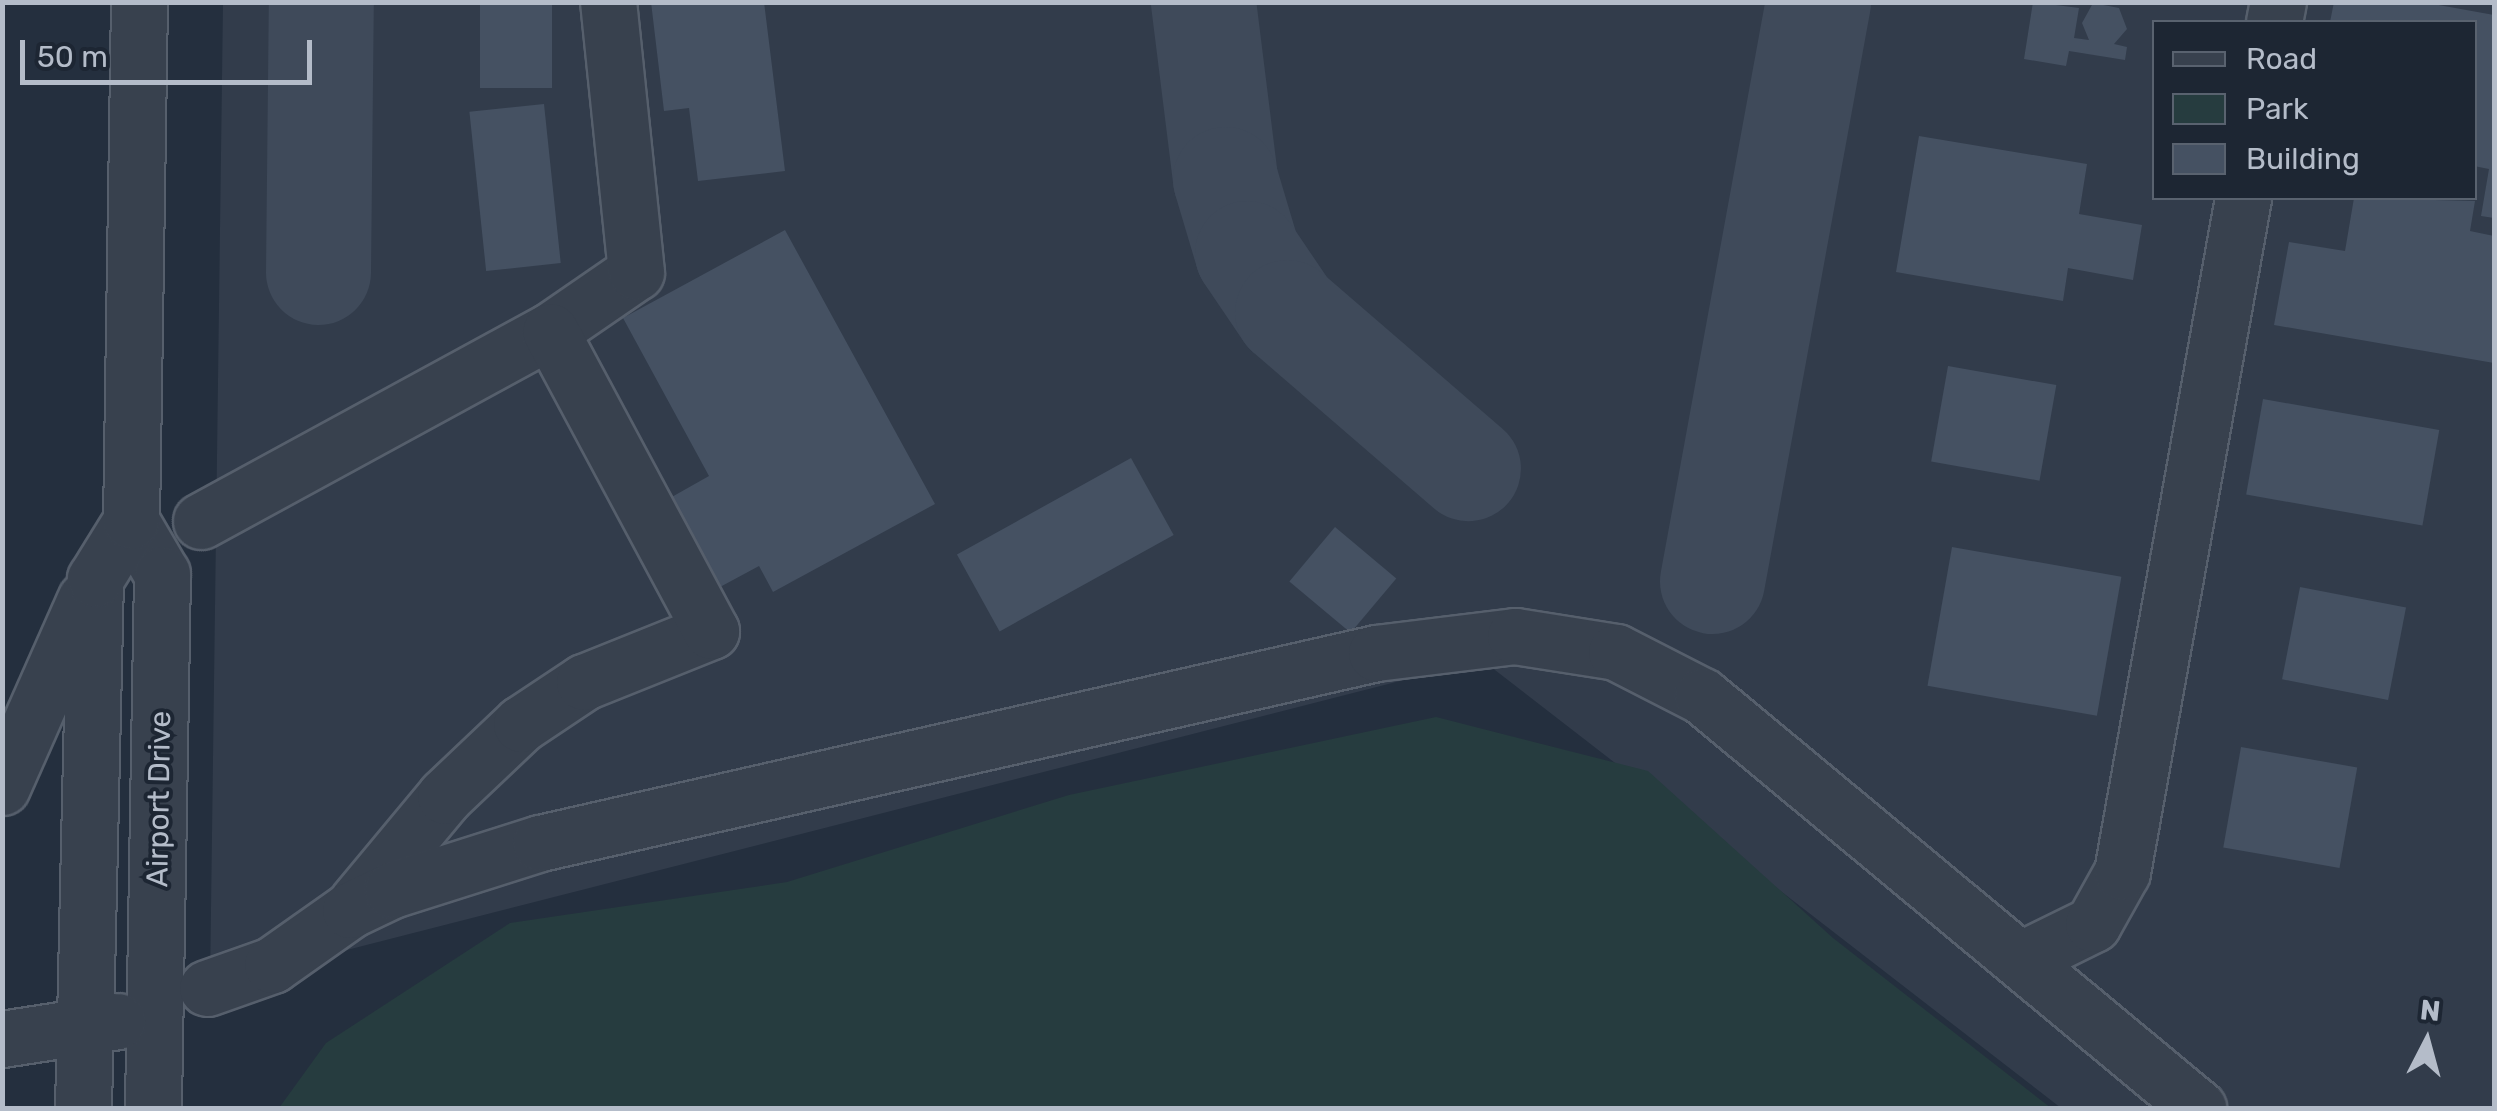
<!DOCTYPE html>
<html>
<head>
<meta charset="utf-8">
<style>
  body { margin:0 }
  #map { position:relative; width:2497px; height:1111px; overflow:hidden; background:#242f3e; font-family:Rubik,sans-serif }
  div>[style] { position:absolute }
  .airport>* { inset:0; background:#323c4b }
  .green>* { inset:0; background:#263c3f }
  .taxiway>* { height:105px; margin:-52.5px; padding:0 52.5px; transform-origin:52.5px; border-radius:52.5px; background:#3f4a5a }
  .building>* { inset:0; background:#455162; transform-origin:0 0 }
  .roads { filter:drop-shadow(2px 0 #565f6c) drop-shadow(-2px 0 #565f6c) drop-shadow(0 2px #565f6c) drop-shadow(0 -2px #565f6c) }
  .minor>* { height:55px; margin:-27.5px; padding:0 27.5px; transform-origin:27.5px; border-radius:27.5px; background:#38414e }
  span { translate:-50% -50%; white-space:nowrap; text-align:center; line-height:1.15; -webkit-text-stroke:8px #1d2633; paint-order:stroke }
  .street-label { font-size:30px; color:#b4bcc9 }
  .frame { position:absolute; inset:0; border:5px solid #b4bcc9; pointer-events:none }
  .legend { position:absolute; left:2152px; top:20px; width:325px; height:180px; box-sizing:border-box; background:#1d2633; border:2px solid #59626f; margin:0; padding:12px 18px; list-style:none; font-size:30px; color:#b4bcc9 }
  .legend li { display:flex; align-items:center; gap:20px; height:50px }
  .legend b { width:50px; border:2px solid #59626f }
  .north { position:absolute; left:2377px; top:991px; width:100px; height:100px; -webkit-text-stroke:8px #1d2633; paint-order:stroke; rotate:6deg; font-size:28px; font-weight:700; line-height:40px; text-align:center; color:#b4bcc9 }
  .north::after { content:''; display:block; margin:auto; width:35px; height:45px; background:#b4bcc9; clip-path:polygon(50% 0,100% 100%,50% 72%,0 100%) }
  .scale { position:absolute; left:20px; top:40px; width:292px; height:45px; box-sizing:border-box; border:5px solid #b4bcc9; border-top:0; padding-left:12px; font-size:30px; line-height:35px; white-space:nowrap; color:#b4bcc9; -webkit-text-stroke:8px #1d2633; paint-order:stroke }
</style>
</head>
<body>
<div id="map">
  <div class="airport">
    <i style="clip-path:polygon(evenodd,223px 3px,2494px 3px,2494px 1108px,2061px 1108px,1482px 660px,210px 985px,223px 3px,2154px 22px,2474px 22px,2474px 198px,2154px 198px,2154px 22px)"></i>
  </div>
  <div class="green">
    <i style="clip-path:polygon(1436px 717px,1648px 771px,1833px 938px,2051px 1108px,279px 1108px,326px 1043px,510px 923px,787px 882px,1069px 795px)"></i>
  </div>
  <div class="taxiway">
    <i style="left:1203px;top:2px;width:178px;rotate:82.9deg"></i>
    <i style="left:1225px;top:179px;width:77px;rotate:73.4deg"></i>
    <i style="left:1247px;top:253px;width:71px;rotate:55.9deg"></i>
    <i style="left:1287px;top:312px;width:239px;rotate:40.8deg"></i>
    <i style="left:318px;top:272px;width:270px;rotate:-89.4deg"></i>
    <i style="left:1712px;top:581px;width:589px;rotate:-79.63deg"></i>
  </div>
  <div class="building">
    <i style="left:480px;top:2px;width:72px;height:86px"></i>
    <i style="clip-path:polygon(651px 2px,764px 2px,785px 171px,698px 181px,689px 108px,664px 111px)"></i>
    <i style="clip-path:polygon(2033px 2px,2079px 8px,2074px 38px,2089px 40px,2082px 23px,2093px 3px,2119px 8px,2127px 29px,2114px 44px,2127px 47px,2125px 60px,2069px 51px,2066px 66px,2024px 59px)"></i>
    <i style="clip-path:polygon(2334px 2px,2422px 2px,2494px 15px,2494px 218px,2481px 216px,2489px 169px,2474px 166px,2474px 22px,2330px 22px)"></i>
    <i style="left:544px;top:104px;width:160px;height:75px;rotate:84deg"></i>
    <i style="clip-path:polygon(1919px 136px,2087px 164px,2079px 214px,2142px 225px,2133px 280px,2068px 268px,2063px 301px,1896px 272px)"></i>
    <i style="clip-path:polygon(2354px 198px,2475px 201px,2470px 231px,2494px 236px,2494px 363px,2274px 325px,2289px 242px,2345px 251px)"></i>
    <i style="clip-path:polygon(785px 230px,935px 504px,773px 592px,759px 566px,720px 587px,670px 498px,709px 476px,623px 318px)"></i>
    <i style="left:1948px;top:366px;width:110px;height:97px;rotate:10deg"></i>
    <i style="left:2263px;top:399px;width:179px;height:97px;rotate:10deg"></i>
    <i style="left:1131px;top:458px;width:88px;height:199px;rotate:61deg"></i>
    <i style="left:1335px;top:527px;width:80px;height:71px;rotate:40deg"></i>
    <i style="left:1952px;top:547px;width:172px;height:141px;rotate:10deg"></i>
    <i style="left:2300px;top:587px;width:108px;height:94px;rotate:11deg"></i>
    <i style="left:2241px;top:747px;width:118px;height:102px;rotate:10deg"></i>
  </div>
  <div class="roads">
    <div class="minor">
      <i style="left:2274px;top:22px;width:20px;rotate:-79deg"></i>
      <i style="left:131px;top:521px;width:61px;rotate:59.7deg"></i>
      <i style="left:162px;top:574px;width:534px;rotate:90.97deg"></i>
      <i style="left:201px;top:521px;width:397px;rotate:-28.6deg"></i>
      <i style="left:550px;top:331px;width:104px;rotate:-34.5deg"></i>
      <i style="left:636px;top:272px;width:271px;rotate:-95.9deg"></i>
      <i style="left:2px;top:787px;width:205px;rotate:-66.1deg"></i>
      <i style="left:356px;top:903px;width:139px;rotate:-50.2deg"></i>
      <i style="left:445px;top:796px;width:105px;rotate:-43.5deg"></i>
      <i style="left:521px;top:724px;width:76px;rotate:-33.7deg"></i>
      <i style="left:584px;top:682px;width:137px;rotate:-21.9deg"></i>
      <i style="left:711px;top:631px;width:340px;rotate:-118.2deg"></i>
      <i style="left:2022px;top:959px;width:79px;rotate:-26.2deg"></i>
      <i style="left:2093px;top:924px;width:60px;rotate:-60.9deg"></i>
      <i style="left:2122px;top:872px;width:685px;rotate:-79.82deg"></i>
      <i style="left:207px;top:988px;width:69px;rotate:-19.5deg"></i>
      <i style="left:272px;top:965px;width:95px;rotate:-35.2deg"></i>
      <i style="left:350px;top:910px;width:47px;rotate:-25.5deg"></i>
      <i style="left:392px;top:890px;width:155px;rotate:-17.6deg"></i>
      <i style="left:540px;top:843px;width:857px;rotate:-12.8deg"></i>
      <i style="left:1376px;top:653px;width:140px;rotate:-7deg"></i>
      <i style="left:1515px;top:636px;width:102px;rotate:9deg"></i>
      <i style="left:1616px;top:652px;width:97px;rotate:27.1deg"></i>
      <i style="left:1702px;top:696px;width:645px;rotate:39.71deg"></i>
      <i style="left:2px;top:1039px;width:117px;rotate:-8.8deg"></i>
      <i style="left:83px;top:1108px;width:529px;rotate:-88.7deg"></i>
      <i style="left:95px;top:579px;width:68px;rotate:-58.2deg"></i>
      <i style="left:131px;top:521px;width:519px;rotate:-89.12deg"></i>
    </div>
  </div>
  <div class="street-label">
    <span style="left:159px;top:799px;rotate:-89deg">Airport Drive</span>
  </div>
  <div class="frame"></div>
  <ul class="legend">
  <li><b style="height:12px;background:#38414e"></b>Road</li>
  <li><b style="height:28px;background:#263c3f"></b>Park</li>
  <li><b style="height:28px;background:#455162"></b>Building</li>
  </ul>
  <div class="north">N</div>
  <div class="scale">50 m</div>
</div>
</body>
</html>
